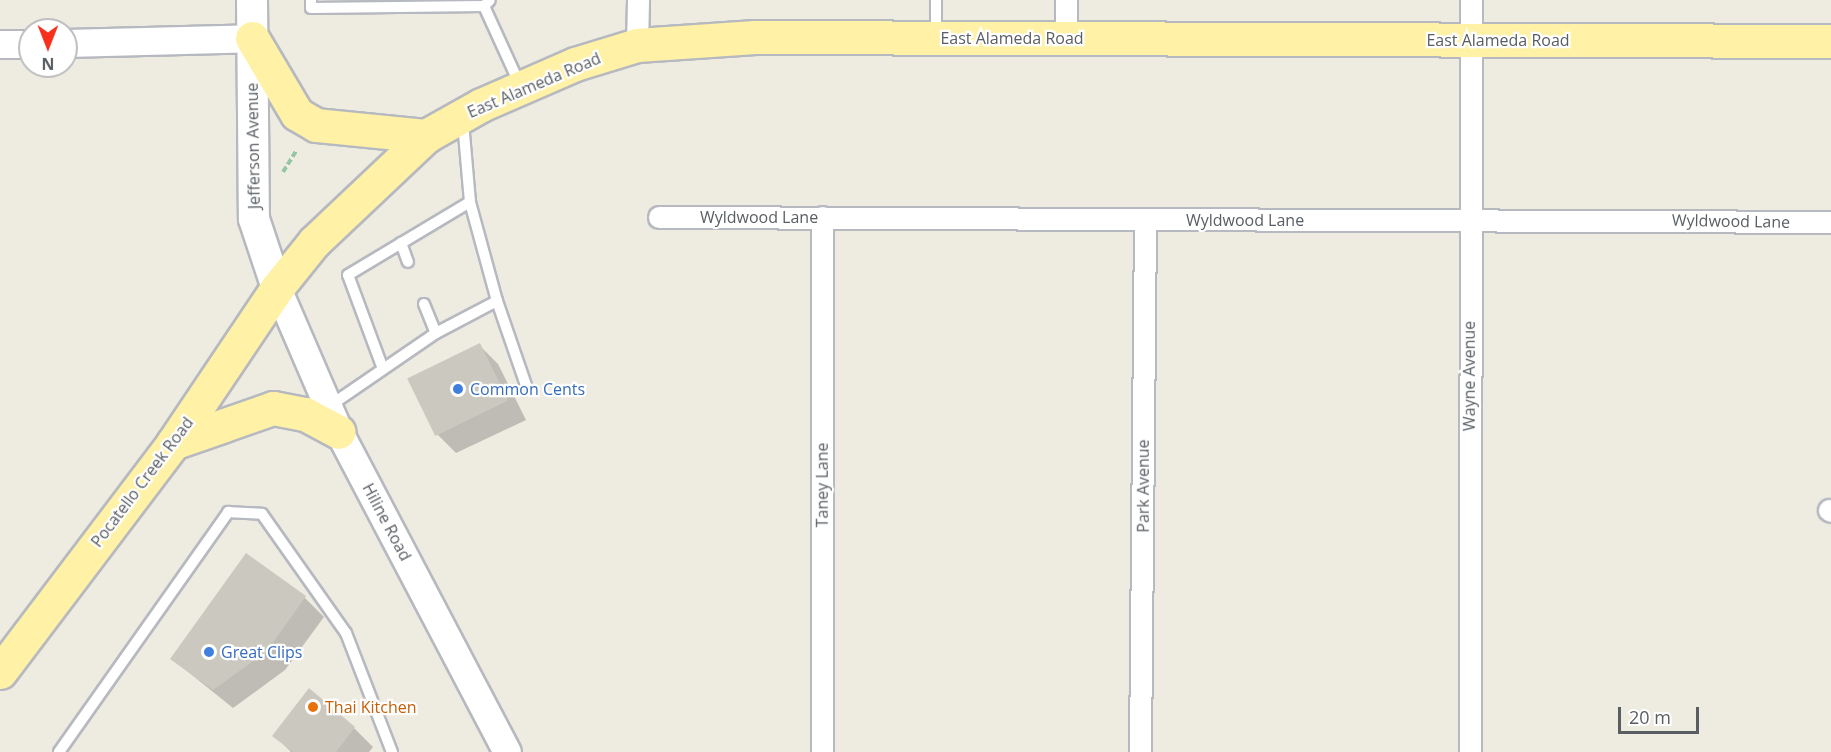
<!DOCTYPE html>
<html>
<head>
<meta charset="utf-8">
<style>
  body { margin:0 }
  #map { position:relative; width:1831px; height:752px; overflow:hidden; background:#eeebe1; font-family:"Open Sans",sans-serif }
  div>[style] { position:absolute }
  .shadow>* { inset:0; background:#0003 }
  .building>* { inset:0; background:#cbc8c0; transform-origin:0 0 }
  .path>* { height:4px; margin-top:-2px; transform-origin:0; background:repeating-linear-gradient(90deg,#92c7a1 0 6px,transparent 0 9px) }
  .roads { filter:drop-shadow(2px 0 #b6b9bf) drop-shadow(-2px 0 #b6b9bf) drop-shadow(0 2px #b6b9bf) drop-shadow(0 -2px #b6b9bf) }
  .service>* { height:10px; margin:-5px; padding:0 5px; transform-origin:5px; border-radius:5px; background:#fff }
  .minor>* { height:21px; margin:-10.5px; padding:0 10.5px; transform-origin:10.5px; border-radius:10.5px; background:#fff }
  .tertiary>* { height:27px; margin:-13.5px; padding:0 13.5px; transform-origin:13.5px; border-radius:13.5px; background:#fff }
  .secondary>* { height:30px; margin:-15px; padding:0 15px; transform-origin:15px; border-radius:15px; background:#fff }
  .primary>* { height:33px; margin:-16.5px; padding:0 16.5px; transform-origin:16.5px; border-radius:16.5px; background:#fff1a5 }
  .dots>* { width:16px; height:16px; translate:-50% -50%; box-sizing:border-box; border:3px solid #fff; border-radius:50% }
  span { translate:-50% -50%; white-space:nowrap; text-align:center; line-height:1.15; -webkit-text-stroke:4.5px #fff; paint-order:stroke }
  .street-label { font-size:16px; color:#595e63 }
  .shop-label { font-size:16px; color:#366cbe }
  .left { translate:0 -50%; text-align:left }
  .food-label { font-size:16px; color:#c56008 }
  .north { position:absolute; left:18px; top:18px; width:60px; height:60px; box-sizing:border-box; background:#fff; border:2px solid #bdbfc1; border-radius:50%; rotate:180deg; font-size:16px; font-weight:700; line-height:24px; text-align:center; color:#595e63 }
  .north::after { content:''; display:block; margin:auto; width:21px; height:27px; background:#f7301e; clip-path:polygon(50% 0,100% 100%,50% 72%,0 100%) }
  .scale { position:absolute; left:1618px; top:707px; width:81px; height:27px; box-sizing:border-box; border:3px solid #595e63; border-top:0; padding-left:8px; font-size:18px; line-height:21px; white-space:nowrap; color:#595e63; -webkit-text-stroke:4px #fff; paint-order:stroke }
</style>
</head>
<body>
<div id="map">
  <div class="shadow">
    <i style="clip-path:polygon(479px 345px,498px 364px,526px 420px,456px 453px,437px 434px,409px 379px)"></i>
    <i style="clip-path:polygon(247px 555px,305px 598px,324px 617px,285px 670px,233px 708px,172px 659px)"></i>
    <i style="clip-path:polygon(354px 728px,373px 747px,369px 752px,291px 752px,274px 735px)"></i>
  </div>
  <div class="building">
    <i style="left:480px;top:343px;width:64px;height:81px;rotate:64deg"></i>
    <i style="clip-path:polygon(246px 553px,306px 596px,267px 651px,213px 690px,170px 659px)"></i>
    <i style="clip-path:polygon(309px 688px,355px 727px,336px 752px,293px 752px,272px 736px)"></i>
  </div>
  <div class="path">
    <i style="left:283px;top:172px;width:26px;rotate:-58deg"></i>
  </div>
  <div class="roads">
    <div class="service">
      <i style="left:311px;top:0;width:8px;rotate:90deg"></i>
      <i style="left:311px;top:8px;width:173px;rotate:-0.7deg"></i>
      <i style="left:484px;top:6px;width:8px;rotate:-45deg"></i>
      <i style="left:936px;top:0;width:36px;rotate:90deg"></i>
      <i style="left:484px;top:6px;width:87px;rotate:65.5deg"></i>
      <i style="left:401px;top:243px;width:20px;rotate:70deg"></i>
      <i style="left:497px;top:301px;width:89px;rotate:71deg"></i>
      <i style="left:424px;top:304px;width:31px;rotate:68deg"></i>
      <i style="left:383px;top:369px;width:100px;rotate:-110.4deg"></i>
      <i style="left:348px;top:275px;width:142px;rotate:-30.9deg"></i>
      <i style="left:328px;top:407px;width:131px;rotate:-34.4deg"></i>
      <i style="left:436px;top:333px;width:69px;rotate:-27.7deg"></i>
      <i style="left:497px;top:301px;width:103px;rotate:-105.3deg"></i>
      <i style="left:470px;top:202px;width:80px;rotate:-95deg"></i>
      <i style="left:59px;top:752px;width:294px;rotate:-54.8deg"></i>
      <i style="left:228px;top:512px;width:34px;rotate:3deg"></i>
      <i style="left:262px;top:514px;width:146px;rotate:54.8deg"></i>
      <i style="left:346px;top:633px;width:128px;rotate:68.9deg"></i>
    </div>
    <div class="minor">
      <i style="left:1066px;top:38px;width:38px;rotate:-90deg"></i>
      <i style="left:637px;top:45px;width:45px;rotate:-88.7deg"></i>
      <i style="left:659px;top:217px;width:1172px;rotate:0.24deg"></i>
      <i style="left:1829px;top:510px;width:2px;rotate:27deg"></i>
      <i style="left:822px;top:752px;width:535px;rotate:-90deg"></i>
      <i style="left:1140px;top:752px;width:532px;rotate:-89.46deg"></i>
      <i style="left:1470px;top:752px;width:752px;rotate:-89.92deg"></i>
    </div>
    <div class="tertiary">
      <i style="left:66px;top:43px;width:186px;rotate:-1.5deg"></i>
      <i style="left:0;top:44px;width:30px"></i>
      <i style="left:277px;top:288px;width:157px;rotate:66.7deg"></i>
      <i style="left:339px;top:432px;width:361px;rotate:62.3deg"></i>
    </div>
    <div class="secondary">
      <i style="left:252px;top:0;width:219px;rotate:89.5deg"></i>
      <i style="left:254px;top:219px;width:73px;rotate:71.6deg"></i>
    </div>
    <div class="primary">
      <i style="left:252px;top:38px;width:88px;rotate:59.4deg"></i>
      <i style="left:297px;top:114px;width:22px;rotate:30deg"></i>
      <i style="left:316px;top:125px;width:111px;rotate:5.7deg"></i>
      <i style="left:173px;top:443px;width:106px;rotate:-19.3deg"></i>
      <i style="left:273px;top:408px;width:33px;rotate:11deg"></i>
      <i style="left:305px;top:414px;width:38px;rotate:28deg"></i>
      <i style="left:0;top:672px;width:287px;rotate:-52.9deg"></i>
      <i style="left:173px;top:443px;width:187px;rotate:-56.1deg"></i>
      <i style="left:277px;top:288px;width:59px;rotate:-51.2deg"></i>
      <i style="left:314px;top:242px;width:154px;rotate:-43.4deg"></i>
      <i style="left:426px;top:136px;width:63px;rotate:-29.4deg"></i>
      <i style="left:481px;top:105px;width:103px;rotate:-23.6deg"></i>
      <i style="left:575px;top:64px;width:65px;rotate:-17deg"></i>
      <i style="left:637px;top:45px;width:118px;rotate:-3.9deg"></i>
      <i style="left:755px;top:37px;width:1076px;rotate:0.21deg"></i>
    </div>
  </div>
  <div class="dots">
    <i style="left:458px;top:389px;background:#3f7fe0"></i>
    <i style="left:209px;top:652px;background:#3f7fe0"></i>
    <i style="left:313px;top:707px;background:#e8710a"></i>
  </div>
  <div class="street-label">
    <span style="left:1012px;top:38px">East Alameda Road</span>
    <span style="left:1498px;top:40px">East Alameda Road</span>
    <span style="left:534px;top:85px;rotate:-23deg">East Alameda Road</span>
    <span style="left:253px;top:146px;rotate:-91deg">Jefferson Avenue</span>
    <span style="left:759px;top:217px">Wyldwood Lane</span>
    <span style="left:1245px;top:220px">Wyldwood Lane</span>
    <span style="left:1731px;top:221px;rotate:1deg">Wyldwood Lane</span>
    <span style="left:1469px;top:376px;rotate:-90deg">Wayne Avenue</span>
    <span style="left:142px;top:482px;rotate:-53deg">Pocatello Creek Road</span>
    <span style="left:822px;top:485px;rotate:-90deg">Taney Lane</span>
    <span style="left:1143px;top:486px;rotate:-90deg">Park Avenue</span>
    <span style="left:387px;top:522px;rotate:62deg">Hiline Road</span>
  </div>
  <div class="shop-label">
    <span class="left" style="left:470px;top:389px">Common Cents</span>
    <span class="left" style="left:221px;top:652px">Great Clips</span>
  </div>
  <div class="food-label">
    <span class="left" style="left:325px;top:707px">Thai Kitchen</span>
  </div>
  <div class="north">N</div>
  <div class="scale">20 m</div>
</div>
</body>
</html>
